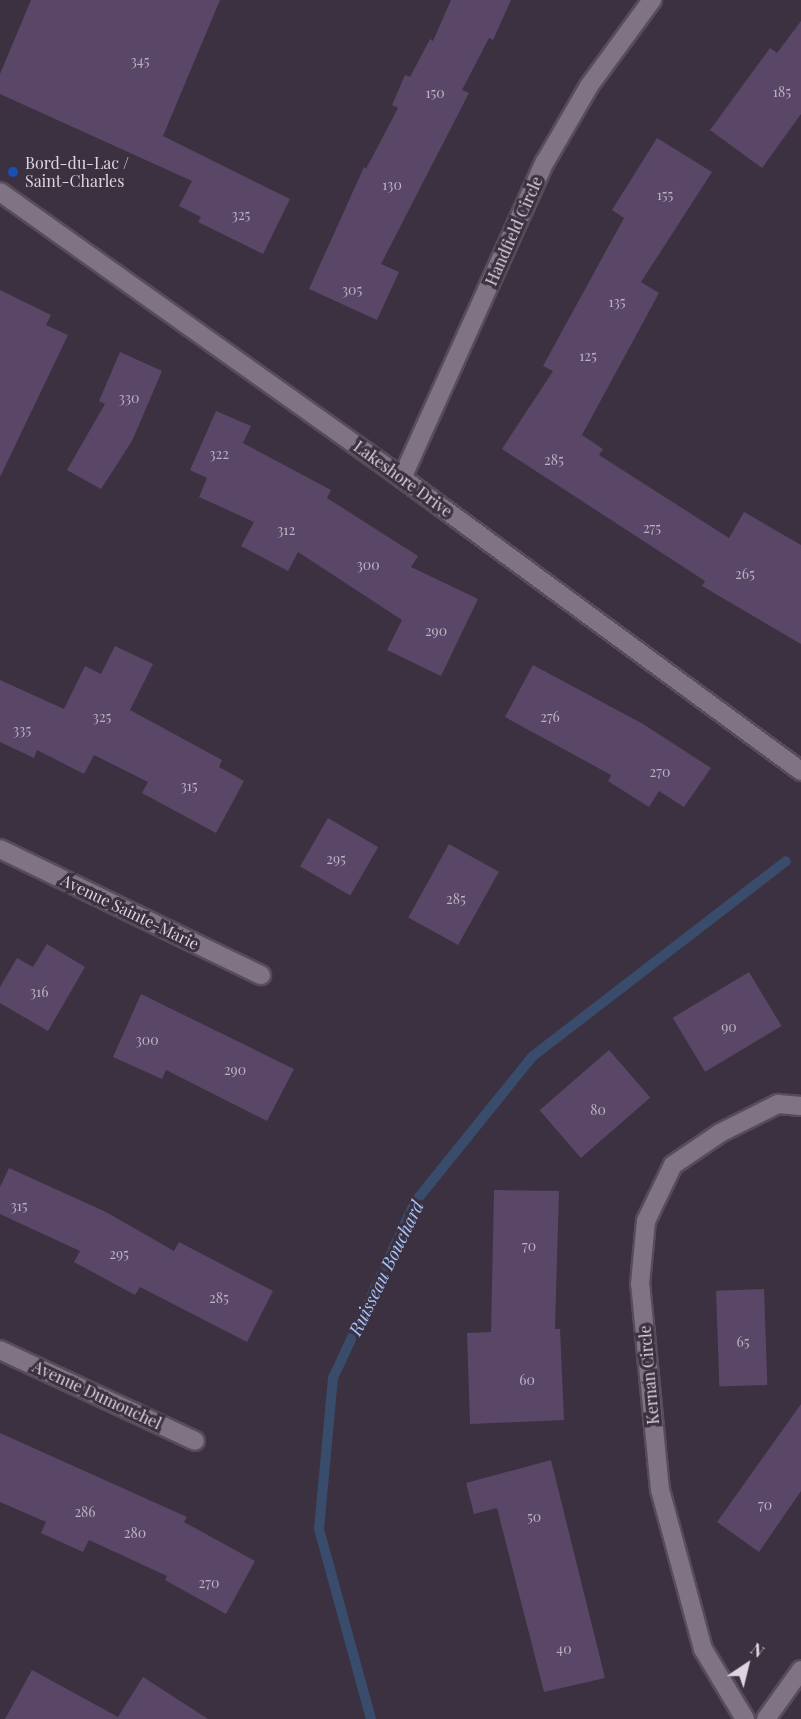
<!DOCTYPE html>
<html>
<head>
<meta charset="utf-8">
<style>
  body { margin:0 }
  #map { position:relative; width:801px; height:1719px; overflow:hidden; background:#3c3140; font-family:"Playfair Display",serif }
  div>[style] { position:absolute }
  .stream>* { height:10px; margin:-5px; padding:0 5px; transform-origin:5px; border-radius:5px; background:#394c6b }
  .building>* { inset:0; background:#5a4666; transform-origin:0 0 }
  .roads { filter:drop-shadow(2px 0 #574d5a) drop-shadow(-2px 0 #574d5a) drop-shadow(0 2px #574d5a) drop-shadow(0 -2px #574d5a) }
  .minor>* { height:18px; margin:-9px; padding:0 9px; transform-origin:9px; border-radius:9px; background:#7f7384 }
  .dots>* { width:16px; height:16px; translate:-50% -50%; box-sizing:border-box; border:3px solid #3c3140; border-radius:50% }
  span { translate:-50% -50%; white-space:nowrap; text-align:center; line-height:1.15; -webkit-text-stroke:6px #3c3140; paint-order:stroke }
  .number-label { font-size:14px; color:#bcb2c2 }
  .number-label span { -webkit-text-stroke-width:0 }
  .poi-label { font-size:16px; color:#ddd6e0 }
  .left { translate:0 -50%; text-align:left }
  .street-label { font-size:16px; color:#ddd6e0 }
  .water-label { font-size:18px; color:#a3c4fc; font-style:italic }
  .north { position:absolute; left:717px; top:1635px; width:60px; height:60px; -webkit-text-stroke:4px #3c3140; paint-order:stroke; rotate:35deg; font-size:16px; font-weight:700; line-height:24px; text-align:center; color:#ddd6e0 }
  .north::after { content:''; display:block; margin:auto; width:21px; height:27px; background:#ddd6e0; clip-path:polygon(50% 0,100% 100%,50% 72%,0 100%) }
</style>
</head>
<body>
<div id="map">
  <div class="stream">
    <i style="left:371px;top:1719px;width:197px;rotate:-105.3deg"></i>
    <i style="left:319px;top:1529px;width:152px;rotate:-84.7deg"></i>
    <i style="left:333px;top:1378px;width:194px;rotate:-65deg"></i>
    <i style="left:415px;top:1202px;width:188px;rotate:-51.1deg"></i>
    <i style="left:533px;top:1056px;width:319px;rotate:-37.6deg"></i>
  </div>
  <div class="building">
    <i style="clip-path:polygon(31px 0,220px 0,163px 136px,290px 199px,263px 254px,198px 222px,201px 217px,179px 206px,192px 181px,0 94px,0 74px)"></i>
    <i style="clip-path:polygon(451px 0,511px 0,493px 40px,489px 38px,462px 90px,469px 93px,381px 264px,399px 272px,377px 320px,309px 289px,364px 167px,366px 169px,398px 108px,392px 105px,405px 75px,410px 77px,430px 39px,433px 41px)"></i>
    <i style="clip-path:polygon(801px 21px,801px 114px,762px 168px,710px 130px,770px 48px,777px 53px)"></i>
    <i style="clip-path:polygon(657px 138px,712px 172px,641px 282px,659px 293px,582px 435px,603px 449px,599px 455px,729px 538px,744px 512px,801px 545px,801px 644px,702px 586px,705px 581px,502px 449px,553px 371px,543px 366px,624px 218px,612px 210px)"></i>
    <i style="clip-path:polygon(0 290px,51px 315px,46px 325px,68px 335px,0 477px)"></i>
    <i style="clip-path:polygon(120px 352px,162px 371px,132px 441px,101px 489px,67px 470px,105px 404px,99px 401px)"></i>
    <i style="clip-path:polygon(216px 411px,251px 426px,243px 443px,331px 490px,327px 498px,418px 556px,411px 567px,478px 599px,441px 676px,387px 650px,402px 620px,298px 552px,288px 571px,241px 546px,254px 522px,199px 497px,207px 478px,190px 470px)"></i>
    <i style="clip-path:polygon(115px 646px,153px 664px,130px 710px,222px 760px,219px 767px,244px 781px,216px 833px,142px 793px,148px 782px,94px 755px,84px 774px,37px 750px,34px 758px,0 742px,0 680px,64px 709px,85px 666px,101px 674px)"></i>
    <i style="clip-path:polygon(533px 665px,643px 724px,711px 768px,684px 807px,659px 791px,649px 807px,608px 781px,611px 775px,505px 717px)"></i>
    <i style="left:328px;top:818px;width:58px;height:56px;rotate:30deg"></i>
    <i style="left:449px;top:844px;width:57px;height:84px;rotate:29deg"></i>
    <i style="clip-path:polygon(47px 944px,85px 967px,48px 1031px,0 1003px,0 987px,17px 958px,33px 967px)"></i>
    <i style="left:749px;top:972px;width:63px;height:89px;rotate:59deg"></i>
    <i style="clip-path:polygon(141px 994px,294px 1069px,267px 1121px,166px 1070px,162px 1079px,113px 1057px)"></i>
    <i style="left:609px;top:1050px;width:63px;height:92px;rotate:49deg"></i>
    <i style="clip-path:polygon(9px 1168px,106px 1212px,174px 1251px,179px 1242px,273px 1291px,247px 1342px,140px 1287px,135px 1295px,74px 1262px,80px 1251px,0 1214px,0 1187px)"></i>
    <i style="clip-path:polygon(494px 1190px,559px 1191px,555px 1329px,560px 1329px,564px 1420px,470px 1424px,467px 1333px,491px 1332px)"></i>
    <i style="left:764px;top:1289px;width:96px;height:48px;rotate:88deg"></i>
    <i style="clip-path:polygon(801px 1404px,801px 1491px,759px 1552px,717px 1522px)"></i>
    <i style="clip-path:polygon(0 1433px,187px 1517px,184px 1522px,255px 1561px,226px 1614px,165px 1580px,167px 1576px,89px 1540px,83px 1552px,41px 1533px,46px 1522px,0 1502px)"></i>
    <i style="clip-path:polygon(551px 1460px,605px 1678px,544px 1692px,497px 1508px,474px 1514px,466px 1483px)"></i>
    <i style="clip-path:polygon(32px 1670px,118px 1717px,143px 1677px,208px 1719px,5px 1719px)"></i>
  </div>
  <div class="roads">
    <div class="minor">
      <i style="left:0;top:192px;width:493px;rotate:35.4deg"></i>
      <i style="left:402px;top:478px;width:495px;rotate:36.3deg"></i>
      <i style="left:402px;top:478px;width:347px;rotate:-65.7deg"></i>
      <i style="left:545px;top:162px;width:88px;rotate:-59.9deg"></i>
      <i style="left:589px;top:86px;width:107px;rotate:-53.8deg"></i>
      <i style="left:0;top:849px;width:290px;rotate:25.8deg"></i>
      <i style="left:0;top:1350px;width:215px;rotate:25deg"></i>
      <i style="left:745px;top:1719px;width:82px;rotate:-121deg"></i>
      <i style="left:703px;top:1649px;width:165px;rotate:-105.1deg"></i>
      <i style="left:660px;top:1490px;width:207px;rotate:-95.5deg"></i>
      <i style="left:640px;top:1284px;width:63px;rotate:-84.6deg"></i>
      <i style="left:646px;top:1221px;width:62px;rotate:-64.3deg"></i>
      <i style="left:673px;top:1165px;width:57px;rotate:-34.2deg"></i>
      <i style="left:720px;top:1133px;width:65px;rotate:-26.6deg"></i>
      <i style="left:778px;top:1104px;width:23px;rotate:5deg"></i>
      <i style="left:766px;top:1719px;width:60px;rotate:-54.5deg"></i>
    </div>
  </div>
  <div class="dots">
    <i style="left:13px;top:172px;background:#1a4fb4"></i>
  </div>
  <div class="number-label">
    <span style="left:140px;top:61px">345</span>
    <span style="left:782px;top:92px">185</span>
    <span style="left:435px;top:93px">150</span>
    <span style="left:392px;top:185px">130</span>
    <span style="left:665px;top:195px">155</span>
    <span style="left:241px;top:215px">325</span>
    <span style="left:352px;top:290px">305</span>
    <span style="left:617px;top:302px">135</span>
    <span style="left:588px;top:356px">125</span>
    <span style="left:129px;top:398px">330</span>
    <span style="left:219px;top:454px">322</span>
    <span style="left:554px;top:460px">285</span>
    <span style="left:652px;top:528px">275</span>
    <span style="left:286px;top:530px">312</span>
    <span style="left:368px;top:565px">300</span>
    <span style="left:745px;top:574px">265</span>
    <span style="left:436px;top:631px">290</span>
    <span style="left:102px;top:717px">325</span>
    <span style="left:550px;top:717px">276</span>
    <span style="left:22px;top:730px">335</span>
    <span style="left:660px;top:772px">270</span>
    <span style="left:189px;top:786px">315</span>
    <span style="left:336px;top:859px">295</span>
    <span style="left:456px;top:899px">285</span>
    <span style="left:39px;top:992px">316</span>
    <span style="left:729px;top:1027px">90</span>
    <span style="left:147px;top:1040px">300</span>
    <span style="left:235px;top:1070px">290</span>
    <span style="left:598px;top:1110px">80</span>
    <span style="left:19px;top:1206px">315</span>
    <span style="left:529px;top:1246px">70</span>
    <span style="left:119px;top:1254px">295</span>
    <span style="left:219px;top:1298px">285</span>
    <span style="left:743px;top:1342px">65</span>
    <span style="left:527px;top:1380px">60</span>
    <span style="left:765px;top:1505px">70</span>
    <span style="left:85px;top:1512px">286</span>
    <span style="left:534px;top:1517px">50</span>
    <span style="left:135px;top:1533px">280</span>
    <span style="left:209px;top:1583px">270</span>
    <span style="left:564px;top:1649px">40</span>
  </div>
  <div class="poi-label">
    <span class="left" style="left:25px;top:172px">Bord-du-Lac /<br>Saint-Charles</span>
  </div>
  <div class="street-label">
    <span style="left:514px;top:231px;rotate:-66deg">Handfield Circle</span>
    <span style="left:403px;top:479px;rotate:36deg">Lakeshore Drive</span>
    <span style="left:130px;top:912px;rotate:26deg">Avenue Sainte-Marie</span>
    <span style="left:649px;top:1375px;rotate:-95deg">Kernan Circle</span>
    <span style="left:97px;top:1395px;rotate:25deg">Avenue Dumouchel</span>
  </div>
  <div class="water-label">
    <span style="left:386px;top:1268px;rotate:-64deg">Ruisseau Bouchard</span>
  </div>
  <div class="north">N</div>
</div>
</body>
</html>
